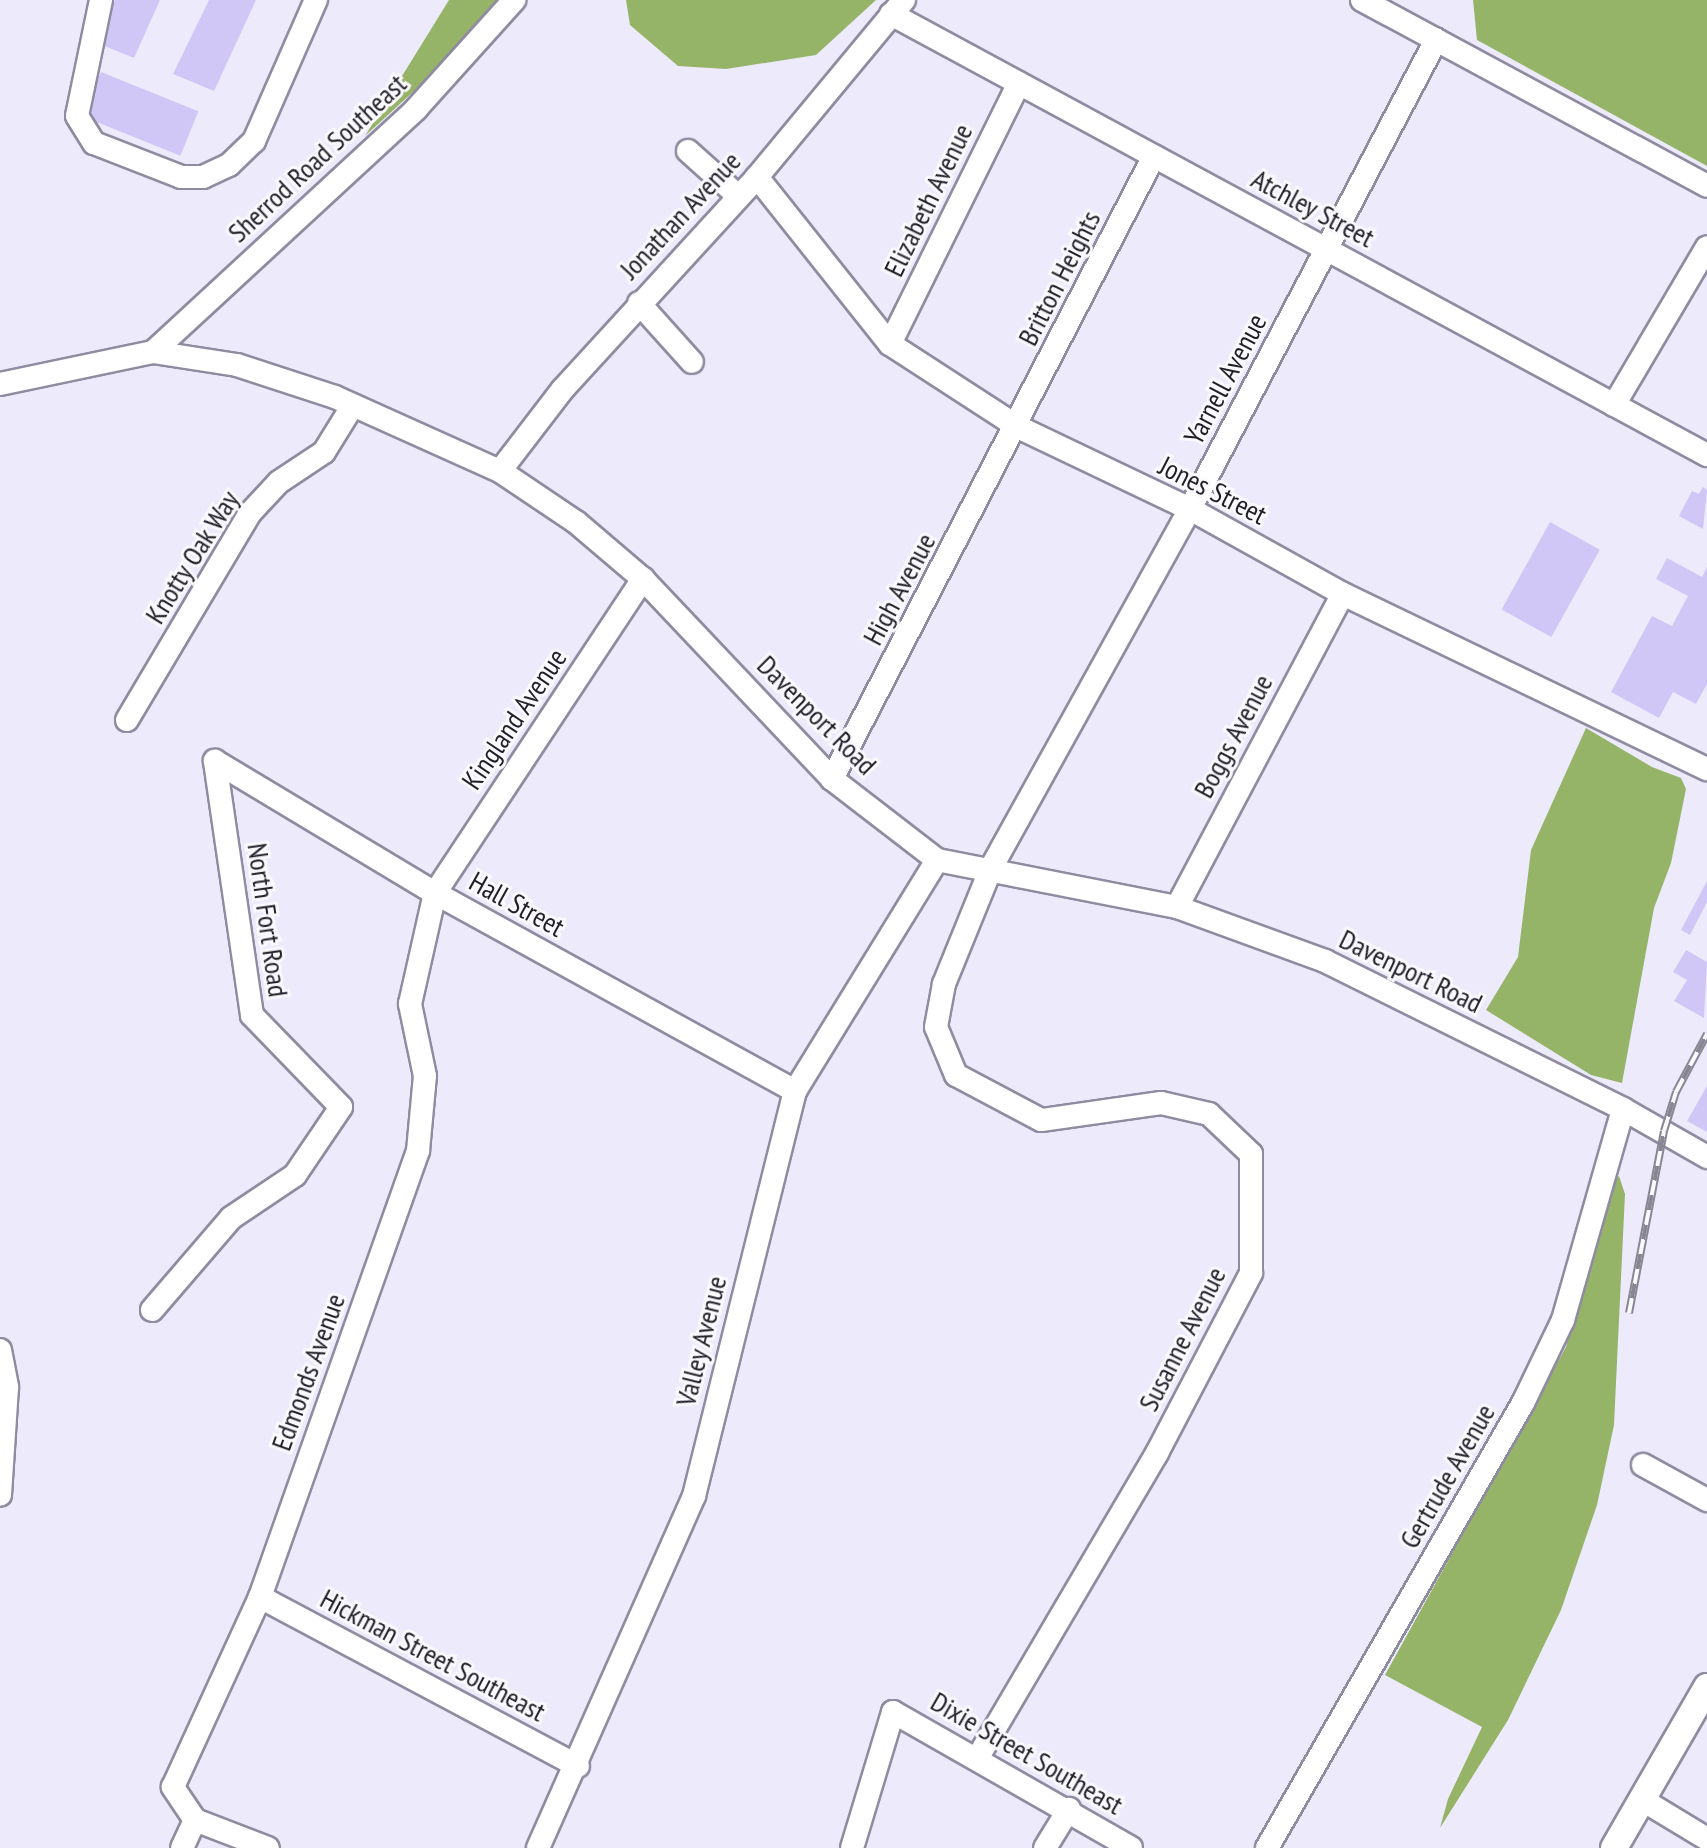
<!DOCTYPE html>
<html>
<head>
<meta charset="utf-8">
<style>
  body { margin:0 }
  #map { position:relative; width:1707px; height:1848px; overflow:hidden; background:#edeafc; font-family:"PT Sans Narrow",sans-serif }
  div>[style] { position:absolute }
  .forest>* { inset:0; background:#96b468 }
  .building>* { inset:0; background:#d1c7f6; transform-origin:0 0 }
  .roads { filter:drop-shadow(2px 0 #8f8ba0) drop-shadow(-2px 0 #8f8ba0) drop-shadow(0 2px #8f8ba0) drop-shadow(0 -2px #8f8ba0) }
  .minor>* { height:22px; margin:-11px; padding:0 11px; transform-origin:11px; border-radius:11px; background:#fff }
  .major>* { height:26px; margin:-13px; padding:0 13px; transform-origin:13px; border-radius:13px; background:#fff }
  .rail>* { height:8px; margin-top:-4px; transform-origin:0; background:repeating-linear-gradient(90deg,#faf9fe 0 15px,#888693 0 30px); box-sizing:border-box; border-block:2px solid #888693 }
  span { translate:-50% -50%; white-space:nowrap; text-align:center; line-height:1.15; -webkit-text-stroke:6px #faf9fe; paint-order:stroke }
  .street-label { font-size:28px; color:#201f27 }
</style>
</head>
<body>
<div id="map">
  <div class="forest">
    <i style="clip-path:polygon(449px 0,502px 0,464px 45px,365px 136px)"></i>
    <i style="clip-path:polygon(626px 0,876px 0,816px 55px,726px 69px,678px 66px,630px 25px)"></i>
    <i style="clip-path:polygon(1473px 0,1707px 0,1707px 166px,1477px 40px)"></i>
    <i style="clip-path:polygon(1586px 728px,1652px 767px,1681px 778px,1686px 789px,1671px 863px,1654px 908px,1622px 1083px,1591px 1075px,1486px 1010px,1518px 957px,1531px 850px)"></i>
    <i style="clip-path:polygon(1619px 1176px,1625px 1194px,1614px 1425px,1597px 1505px,1561px 1610px,1508px 1720px,1440px 1828px,1448px 1799px,1482px 1727px,1385px 1675px,1566px 1347px,1608px 1186px)"></i>
  </div>
  <div class="building">
    <i style="clip-path:polygon(115px 0,160px 0,134px 58px,97px 43px)"></i>
    <i style="clip-path:polygon(209px 0,256px 0,214px 91px,173px 74px)"></i>
    <i style="left:101px;top:72px;width:105px;height:48px;rotate:22deg"></i>
    <i style="clip-path:polygon(1703px 487px,1707px 490px,1703px 529px,1679px 516px,1692px 491px,1699px 494px)"></i>
    <i style="left:1550px;top:522px;width:57px;height:100px;rotate:29deg"></i>
    <i style="clip-path:polygon(1667px 558px,1702px 577px,1707px 567px,1707px 684px,1696px 704px,1673px 692px,1659px 718px,1611px 692px,1652px 616px,1672px 626px,1688px 596px,1656px 579px)"></i>
    <i style="clip-path:polygon(1707px 881px,1707px 902px,1690px 935px,1681px 930px)"></i>
    <i style="clip-path:polygon(1686px 950px,1707px 962px,1704px 1018px,1674px 1001px,1687px 980px,1673px 972px)"></i>
    <i style="clip-path:polygon(1707px 1086px,1707px 1132px,1687px 1121px)"></i>
  </div>
  <div class="roads">
    <div class="minor">
      <i style="left:101px;top:0;width:118px;rotate:101.7deg"></i>
      <i style="left:77px;top:116px;width:32px;rotate:58deg"></i>
      <i style="left:94px;top:143px;width:93px;rotate:21.3deg"></i>
      <i style="left:181px;top:177px;width:22px"></i>
      <i style="left:203px;top:177px;width:29px;rotate:-25deg"></i>
      <i style="left:229px;top:165px;width:35px;rotate:-44deg"></i>
      <i style="left:254px;top:141px;width:154px;rotate:-66.3deg"></i>
      <i style="left:1362px;top:0;width:392px;rotate:28.3deg"></i>
      <i style="left:891px;top:14px;width:928px;rotate:28.39deg"></i>
      <i style="left:688px;top:151px;width:66px;rotate:41.9deg"></i>
      <i style="left:757px;top:177px;width:213px;rotate:51.5deg"></i>
      <i style="left:890px;top:344px;width:153px;rotate:33deg"></i>
      <i style="left:1018px;top:427px;width:191px;rotate:25.5deg"></i>
      <i style="left:1190px;top:509px;width:175px;rotate:29.1deg"></i>
      <i style="left:1343px;top:594px;width:404px;rotate:25.7deg"></i>
      <i style="left:639px;top:303px;width:79px;rotate:48.1deg"></i>
      <i style="left:890px;top:344px;width:291px;rotate:-63.7deg"></i>
      <i style="left:153px;top:352px;width:358px;rotate:-42.7deg"></i>
      <i style="left:416px;top:109px;width:147px;rotate:-48deg"></i>
      <i style="left:0;top:384px;width:156px;rotate:-11.8deg"></i>
      <i style="left:153px;top:352px;width:85px;rotate:8.8deg"></i>
      <i style="left:237px;top:365px;width:103px;rotate:18.1deg"></i>
      <i style="left:335px;top:397px;width:181px;rotate:24.2deg"></i>
      <i style="left:500px;top:471px;width:92px;rotate:33.9deg"></i>
      <i style="left:576px;top:522px;width:88px;rotate:40.4deg"></i>
      <i style="left:643px;top:579px;width:275px;rotate:46.6deg"></i>
      <i style="left:832px;top:779px;width:133px;rotate:37.6deg"></i>
      <i style="left:937px;top:860px;width:245px;rotate:11.1deg"></i>
      <i style="left:1177px;top:907px;width:158px;rotate:20deg"></i>
      <i style="left:1325px;top:961px;width:333px;rotate:26.4deg"></i>
      <i style="left:1623px;top:1109px;width:97px;rotate:29.7deg"></i>
      <i style="left:1614px;top:405px;width:183px;rotate:-59.5deg"></i>
      <i style="left:500px;top:471px;width:103px;rotate:-52.5deg"></i>
      <i style="left:563px;top:389px;width:287px;rotate:-47.5deg"></i>
      <i style="left:757px;top:177px;width:230px;rotate:-50.3deg"></i>
      <i style="left:127px;top:720px;width:241px;rotate:-59.3deg"></i>
      <i style="left:250px;top:513px;width:42px;rotate:-46.9deg"></i>
      <i style="left:279px;top:482px;width:54px;rotate:-33.7deg"></i>
      <i style="left:324px;top:452px;width:55px;rotate:-58.3deg"></i>
      <i style="left:215px;top:761px;width:257px;rotate:31deg"></i>
      <i style="left:435px;top:893px;width:411px;rotate:28.8deg"></i>
      <i style="left:832px;top:779px;width:701px;rotate:-62.67deg"></i>
      <i style="left:1177px;top:907px;width:354px;rotate:-62.1deg"></i>
      <i style="left:152px;top:1310px;width:121px;rotate:-49.3deg"></i>
      <i style="left:231px;top:1218px;width:77px;rotate:-33.9deg"></i>
      <i style="left:295px;top:1175px;width:82px;rotate:-55.9deg"></i>
      <i style="left:341px;top:1107px;width:128px;rotate:-134.1deg"></i>
      <i style="left:252px;top:1015px;width:257px;rotate:-98.3deg"></i>
      <i style="left:0;top:1350px;width:38px;rotate:79deg"></i>
      <i style="left:7px;top:1387px;width:108px;rotate:93.7deg"></i>
      <i style="left:1643px;top:1465px;width:73px;rotate:28.7deg"></i>
      <i style="left:260px;top:1597px;width:360px;rotate:28deg"></i>
      <i style="left:978px;top:1757px;width:353px;rotate:-59.5deg"></i>
      <i style="left:1157px;top:1453px;width:203px;rotate:-62.4deg"></i>
      <i style="left:1251px;top:1273px;width:119px;rotate:-90deg"></i>
      <i style="left:1251px;top:1154px;width:58px;rotate:-136.4deg"></i>
      <i style="left:1209px;top:1114px;width:49px;rotate:-167.1deg"></i>
      <i style="left:1161px;top:1103px;width:121px;rotate:171.9deg"></i>
      <i style="left:1041px;top:1120px;width:96px;rotate:-152.1deg"></i>
      <i style="left:956px;top:1075px;width:52px;rotate:-112.6deg"></i>
      <i style="left:936px;top:1027px;width:44px;rotate:-79.5deg"></i>
      <i style="left:944px;top:984px;width:125px;rotate:-67.9deg"></i>
      <i style="left:991px;top:868px;width:410px;rotate:-61deg"></i>
      <i style="left:1190px;top:509px;width:530px;rotate:-62.32deg"></i>
      <i style="left:1641px;top:1799px;width:77px;rotate:31.2deg"></i>
      <i style="left:195px;top:1820px;width:78px;rotate:21deg"></i>
      <i style="left:182px;top:1848px;width:31px;rotate:-65deg"></i>
      <i style="left:195px;top:1820px;width:40px;rotate:-124deg"></i>
      <i style="left:173px;top:1787px;width:209px;rotate:-65.4deg"></i>
      <i style="left:260px;top:1597px;width:473px;rotate:-70.5deg"></i>
      <i style="left:418px;top:1151px;width:75px;rotate:-84.7deg"></i>
      <i style="left:425px;top:1076px;width:74px;rotate:-101.8deg"></i>
      <i style="left:410px;top:1004px;width:114px;rotate:-77.3deg"></i>
      <i style="left:435px;top:893px;width:377px;rotate:-56.5deg"></i>
      <i style="left:538px;top:1848px;width:385px;rotate:-66.1deg"></i>
      <i style="left:694px;top:1496px;width:417px;rotate:-76deg"></i>
      <i style="left:795px;top:1091px;width:271px;rotate:-58.4deg"></i>
      <i style="left:852px;top:1848px;width:142px;rotate:-73.2deg"></i>
      <i style="left:893px;top:1712px;width:274px;rotate:29.7deg"></i>
      <i style="left:1045px;top:1848px;width:46px;rotate:-58.4deg"></i>
      <i style="left:1267px;top:1848px;width:513px;rotate:-60.09deg"></i>
      <i style="left:1523px;top:1403px;width:92px;rotate:-64.3deg"></i>
      <i style="left:1563px;top:1320px;width:219px;rotate:-74.1deg"></i>
    </div>
    <div class="major">
      <i style="left:1614px;top:1848px;width:186px;rotate:-60deg"></i>
    </div>
  </div>
  <div class="rail">
    <i style="left:1629px;top:1313px;width:185px;rotate:-79.1deg"></i>
    <i style="left:1664px;top:1131px;width:41px;rotate:-72.9deg"></i>
    <i style="left:1676px;top:1092px;width:66px;rotate:-61.9deg"></i>
  </div>
  <div class="street-label">
    <span style="left:317px;top:158px;rotate:-43deg">Sherrod Road Southeast</span>
    <span style="left:928px;top:200px;rotate:-64deg">Elizabeth Avenue</span>
    <span style="left:1313px;top:208px;rotate:28deg">Atchley Street</span>
    <span style="left:680px;top:215px;rotate:-47deg">Jonathan Avenue</span>
    <span style="left:1059px;top:278px;rotate:-63deg">Britton Heights</span>
    <span style="left:1225px;top:379px;rotate:-62deg">Yarnell Avenue</span>
    <span style="left:1213px;top:490px;rotate:27deg">Jones Street</span>
    <span style="left:192px;top:557px;rotate:-58deg">Knotty Oak Way</span>
    <span style="left:899px;top:589px;rotate:-62deg">High Avenue</span>
    <span style="left:817px;top:715px;rotate:45deg">Davenport Road</span>
    <span style="left:514px;top:719px;rotate:-56deg">Kingland Avenue</span>
    <span style="left:1233px;top:736px;rotate:-62deg">Boggs Avenue</span>
    <span style="left:517px;top:904px;rotate:29deg">Hall Street</span>
    <span style="left:268px;top:920px;rotate:82deg">North Fort Road</span>
    <span style="left:1411px;top:971px;rotate:26deg">Davenport Road</span>
    <span style="left:1182px;top:1339px;rotate:-63deg">Susanne Avenue</span>
    <span style="left:701px;top:1341px;rotate:-76deg">Valley Avenue</span>
    <span style="left:308px;top:1372px;rotate:-70deg">Edmonds Avenue</span>
    <span style="left:1447px;top:1476px;rotate:-60deg">Gertrude Avenue</span>
    <span style="left:433px;top:1655px;rotate:28deg">Hickman Street Southeast</span>
    <span style="left:1027px;top:1753px;rotate:30deg">Dixie Street Southeast</span>
  </div>
</div>
</body>
</html>
